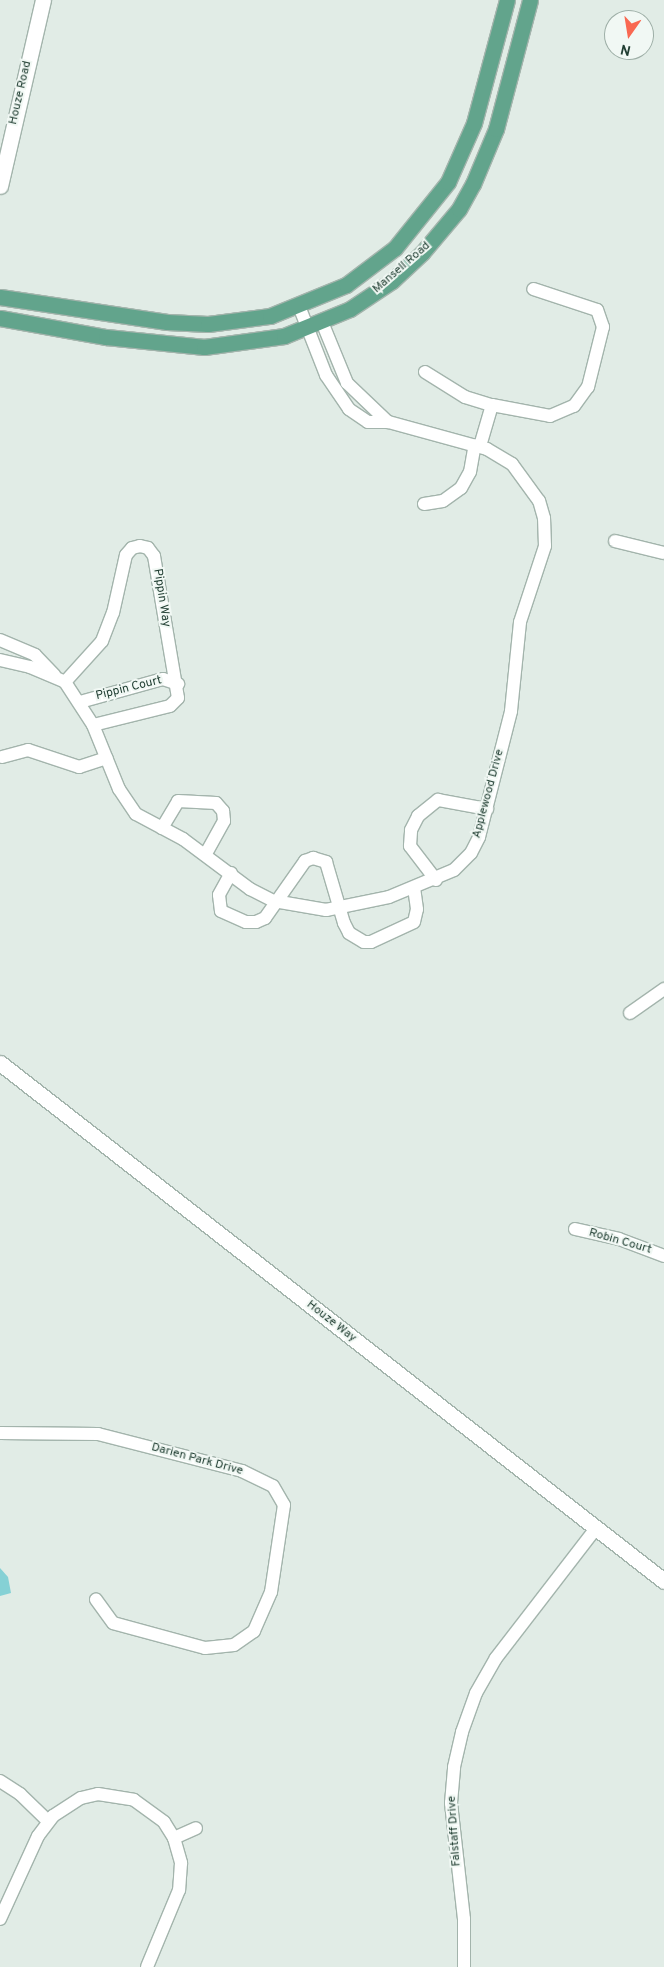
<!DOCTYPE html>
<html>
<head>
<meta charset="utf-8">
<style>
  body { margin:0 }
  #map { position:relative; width:664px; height:1967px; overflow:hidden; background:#e1ece6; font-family:Overpass,sans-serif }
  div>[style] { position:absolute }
  .water>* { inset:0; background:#85d1d5 }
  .roads { filter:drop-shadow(1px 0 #a3b4ac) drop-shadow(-1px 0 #a3b4ac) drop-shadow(0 1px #a3b4ac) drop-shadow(0 -1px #a3b4ac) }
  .minor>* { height:12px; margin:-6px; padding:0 6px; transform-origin:6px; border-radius:6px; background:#fff }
  .tertiary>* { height:15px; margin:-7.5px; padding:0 7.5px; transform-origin:7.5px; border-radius:7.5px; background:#fff }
  .primary>* { height:15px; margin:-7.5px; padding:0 7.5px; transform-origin:7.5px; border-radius:7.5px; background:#62a48c }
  span { translate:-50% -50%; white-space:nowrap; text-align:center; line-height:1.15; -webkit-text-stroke:4px #f1f8f4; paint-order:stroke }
  .street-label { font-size:12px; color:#203e32 }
  .north { position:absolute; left:604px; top:10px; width:50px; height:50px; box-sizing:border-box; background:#f1f8f4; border:1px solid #9daea6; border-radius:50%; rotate:193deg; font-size:14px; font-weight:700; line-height:20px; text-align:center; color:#203e32 }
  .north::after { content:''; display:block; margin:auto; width:18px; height:22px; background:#f96851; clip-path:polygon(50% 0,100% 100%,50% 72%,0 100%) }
</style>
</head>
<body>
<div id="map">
  <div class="water">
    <i style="clip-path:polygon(0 1568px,8px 1577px,11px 1593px,0 1596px)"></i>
  </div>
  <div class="roads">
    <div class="minor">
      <i style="left:322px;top:322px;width:66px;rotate:67.7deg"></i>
      <i style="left:347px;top:383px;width:57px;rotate:43.6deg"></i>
      <i style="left:425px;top:372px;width:47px;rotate:32deg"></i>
      <i style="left:465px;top:397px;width:28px;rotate:17deg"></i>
      <i style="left:492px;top:405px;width:43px;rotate:106.3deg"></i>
      <i style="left:492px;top:405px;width:59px;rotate:10.7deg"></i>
      <i style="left:550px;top:416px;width:26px;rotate:-23deg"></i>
      <i style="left:574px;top:406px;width:24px;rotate:-54deg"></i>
      <i style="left:588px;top:387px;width:62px;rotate:-76deg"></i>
      <i style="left:603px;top:327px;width:18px;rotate:-109deg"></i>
      <i style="left:597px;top:310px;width:67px;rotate:-161.8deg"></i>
      <i style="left:424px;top:504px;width:19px;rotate:-9deg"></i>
      <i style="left:443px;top:501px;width:22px;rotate:-36deg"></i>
      <i style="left:461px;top:488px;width:18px;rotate:-61deg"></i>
      <i style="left:470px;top:472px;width:27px;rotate:-80deg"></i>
      <i style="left:615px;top:541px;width:50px;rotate:13.8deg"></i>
      <i style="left:0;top:640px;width:38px;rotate:23deg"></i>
      <i style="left:35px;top:655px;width:28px;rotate:46deg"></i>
      <i style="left:0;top:660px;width:31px;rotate:13deg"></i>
      <i style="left:30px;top:667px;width:38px;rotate:23deg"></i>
      <i style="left:65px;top:682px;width:51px;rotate:56.9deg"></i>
      <i style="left:93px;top:725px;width:69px;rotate:67.9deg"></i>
      <i style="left:119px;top:789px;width:30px;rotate:56deg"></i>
      <i style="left:136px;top:814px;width:53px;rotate:28deg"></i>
      <i style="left:183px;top:839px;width:84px;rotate:36.7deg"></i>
      <i style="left:250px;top:889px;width:27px;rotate:27deg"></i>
      <i style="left:274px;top:901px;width:53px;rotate:9.8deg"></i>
      <i style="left:326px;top:910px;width:64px;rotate:-11.7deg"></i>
      <i style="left:389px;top:897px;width:70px;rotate:-22.6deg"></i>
      <i style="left:454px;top:870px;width:24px;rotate:-45deg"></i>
      <i style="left:471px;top:853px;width:18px;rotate:-63deg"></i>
      <i style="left:479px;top:837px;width:130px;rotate:-75.7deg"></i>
      <i style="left:511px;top:711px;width:89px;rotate:-84.2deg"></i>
      <i style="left:520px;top:622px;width:80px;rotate:-71.8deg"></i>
      <i style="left:545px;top:546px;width:28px;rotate:-92deg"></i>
      <i style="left:544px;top:518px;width:18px;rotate:-106deg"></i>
      <i style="left:539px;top:501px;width:46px;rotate:-126.1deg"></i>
      <i style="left:512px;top:464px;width:29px;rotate:-149deg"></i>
      <i style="left:487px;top:449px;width:103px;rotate:-164.7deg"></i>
      <i style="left:388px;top:422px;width:20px;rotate:180deg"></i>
      <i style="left:368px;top:422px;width:23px;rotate:-146deg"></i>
      <i style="left:349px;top:409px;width:41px;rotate:-124.1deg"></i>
      <i style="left:326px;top:375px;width:74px;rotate:-111.4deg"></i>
      <i style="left:65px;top:682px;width:55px;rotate:-47.9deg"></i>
      <i style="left:102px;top:641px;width:30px;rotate:-69deg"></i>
      <i style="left:113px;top:613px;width:59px;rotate:-77.4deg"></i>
      <i style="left:126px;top:555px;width:9px;rotate:-49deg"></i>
      <i style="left:132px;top:548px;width:8px;rotate:-14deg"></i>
      <i style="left:140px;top:546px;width:8px;rotate:14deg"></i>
      <i style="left:148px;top:548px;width:10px;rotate:53deg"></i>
      <i style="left:154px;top:556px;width:144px;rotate:80.4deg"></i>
      <i style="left:178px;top:698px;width:11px;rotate:135deg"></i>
      <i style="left:170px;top:706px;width:79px;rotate:166.1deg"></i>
      <i style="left:80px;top:702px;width:86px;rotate:-15.5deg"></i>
      <i style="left:163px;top:679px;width:16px;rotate:18deg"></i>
      <i style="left:2px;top:757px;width:27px;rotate:-15deg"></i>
      <i style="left:28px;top:750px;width:54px;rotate:18.4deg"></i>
      <i style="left:79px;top:767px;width:29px;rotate:-18deg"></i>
      <i style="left:162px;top:828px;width:31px;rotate:-59deg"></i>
      <i style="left:178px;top:801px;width:38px;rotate:3deg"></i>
      <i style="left:216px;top:803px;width:11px;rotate:49deg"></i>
      <i style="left:223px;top:811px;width:10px;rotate:84deg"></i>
      <i style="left:224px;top:821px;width:38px;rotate:119deg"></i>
      <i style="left:231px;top:873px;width:25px;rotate:119deg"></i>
      <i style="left:219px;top:895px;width:16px;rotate:83deg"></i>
      <i style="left:221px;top:911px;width:27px;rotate:24deg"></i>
      <i style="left:246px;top:922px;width:10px"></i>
      <i style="left:256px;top:922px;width:10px;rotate:-24deg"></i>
      <i style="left:265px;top:918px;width:70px;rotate:-54.9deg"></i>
      <i style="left:305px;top:861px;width:9px;rotate:-21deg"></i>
      <i style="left:313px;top:858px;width:14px;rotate:17deg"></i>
      <i style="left:326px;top:862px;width:64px;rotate:73.6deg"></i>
      <i style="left:344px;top:923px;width:11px;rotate:63deg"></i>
      <i style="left:349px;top:933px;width:17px;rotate:31deg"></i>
      <i style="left:364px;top:942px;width:7px"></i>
      <i style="left:371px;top:942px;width:47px;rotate:-24.9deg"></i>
      <i style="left:414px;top:922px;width:13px;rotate:-77deg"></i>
      <i style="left:417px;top:909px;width:21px;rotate:-98deg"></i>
      <i style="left:436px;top:880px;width:43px;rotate:-127.4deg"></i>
      <i style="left:410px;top:846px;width:16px;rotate:-86deg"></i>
      <i style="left:411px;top:830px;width:16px;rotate:-63deg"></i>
      <i style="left:418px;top:816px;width:26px;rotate:-39deg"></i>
      <i style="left:438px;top:800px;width:50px;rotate:10.4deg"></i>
      <i style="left:630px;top:1013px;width:42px;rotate:-35.2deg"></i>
      <i style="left:575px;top:1229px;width:45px;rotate:12.8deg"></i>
      <i style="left:619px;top:1239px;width:48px;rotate:20.7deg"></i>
      <i style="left:0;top:1433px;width:98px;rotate:0.6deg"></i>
      <i style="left:98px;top:1434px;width:149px;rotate:14.4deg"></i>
      <i style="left:242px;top:1471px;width:34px;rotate:26deg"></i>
      <i style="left:273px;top:1486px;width:22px;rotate:60deg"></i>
      <i style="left:284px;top:1505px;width:88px;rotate:98.5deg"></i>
      <i style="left:271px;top:1592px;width:43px;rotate:113.6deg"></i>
      <i style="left:254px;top:1631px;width:24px;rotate:145deg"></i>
      <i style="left:234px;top:1645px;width:29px;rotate:174deg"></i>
      <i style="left:205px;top:1648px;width:95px;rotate:-164.8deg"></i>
      <i style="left:113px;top:1623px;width:29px;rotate:-126deg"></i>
      <i style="left:0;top:1781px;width:24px;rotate:33deg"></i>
      <i style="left:20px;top:1794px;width:39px;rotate:44deg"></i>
      <i style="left:174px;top:1838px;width:24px;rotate:-24deg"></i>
      <i style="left:0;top:1919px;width:91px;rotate:-65.4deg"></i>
      <i style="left:38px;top:1836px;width:25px;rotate:-53deg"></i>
      <i style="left:53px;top:1816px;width:33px;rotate:-33deg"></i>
      <i style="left:81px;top:1798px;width:17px;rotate:-13deg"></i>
      <i style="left:98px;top:1794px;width:36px;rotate:9deg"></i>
      <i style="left:134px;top:1800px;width:37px;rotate:36deg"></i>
      <i style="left:164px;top:1822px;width:19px;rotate:58deg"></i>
      <i style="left:174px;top:1838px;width:26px;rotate:74deg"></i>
      <i style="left:181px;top:1863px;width:27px;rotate:94deg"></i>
      <i style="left:179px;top:1890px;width:83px;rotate:112.6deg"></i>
      <i style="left:464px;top:1967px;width:48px;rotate:-90deg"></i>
      <i style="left:464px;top:1919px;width:117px;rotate:-96.4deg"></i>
      <i style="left:451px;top:1803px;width:36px;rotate:-85deg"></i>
      <i style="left:454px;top:1767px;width:36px;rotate:-77deg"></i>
      <i style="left:462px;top:1732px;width:41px;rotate:-70.3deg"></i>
      <i style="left:476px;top:1693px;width:40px;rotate:-60.3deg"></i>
      <i style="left:496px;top:1658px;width:164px;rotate:-52.4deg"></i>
    </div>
    <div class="tertiary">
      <i style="left:0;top:186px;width:191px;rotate:-77deg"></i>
      <i style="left:0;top:1063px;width:842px;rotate:37.96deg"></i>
    </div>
    <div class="primary">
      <i style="left:0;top:297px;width:169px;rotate:8.5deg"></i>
      <i style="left:167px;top:322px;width:41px;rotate:2.8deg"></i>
      <i style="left:208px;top:324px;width:63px;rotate:-7.4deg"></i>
      <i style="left:270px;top:316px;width:82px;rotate:-22.2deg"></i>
      <i style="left:346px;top:285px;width:61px;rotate:-37.1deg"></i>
      <i style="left:395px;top:248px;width:85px;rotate:-51.2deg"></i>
      <i style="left:448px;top:182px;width:64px;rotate:-66.2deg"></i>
      <i style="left:474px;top:123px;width:127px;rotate:-75deg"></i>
      <i style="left:0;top:318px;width:108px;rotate:10.2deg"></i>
      <i style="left:106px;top:337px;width:99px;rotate:5.8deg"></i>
      <i style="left:204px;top:347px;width:81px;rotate:-7.8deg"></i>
      <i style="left:284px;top:336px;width:71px;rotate:-22.2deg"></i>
      <i style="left:350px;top:309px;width:50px;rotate:-33.7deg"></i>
      <i style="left:392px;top:281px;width:41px;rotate:-43deg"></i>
      <i style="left:422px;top:253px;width:57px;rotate:-49.9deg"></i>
      <i style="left:459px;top:209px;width:29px;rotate:-61deg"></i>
      <i style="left:473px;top:184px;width:60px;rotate:-67.3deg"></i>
      <i style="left:496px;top:129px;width:133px;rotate:-75.2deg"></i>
    </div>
  </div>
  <div class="street-label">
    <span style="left:21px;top:93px;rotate:-77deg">Houze Road</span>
    <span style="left:402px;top:268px;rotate:-41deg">Mansell Road</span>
    <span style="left:161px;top:598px;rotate:81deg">Pippin Way</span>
    <span style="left:129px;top:689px;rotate:-14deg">Pippin Court</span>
    <span style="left:489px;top:794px;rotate:-75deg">Applewood Drive</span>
    <span style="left:620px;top:1242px;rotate:16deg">Robin Court</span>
    <span style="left:331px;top:1322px;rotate:38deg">Houze Way</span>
    <span style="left:197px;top:1460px;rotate:15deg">Darien Park Drive</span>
    <span style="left:455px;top:1831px;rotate:-94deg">Falstaff Drive</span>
  </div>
  <div class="north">N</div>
</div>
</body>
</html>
